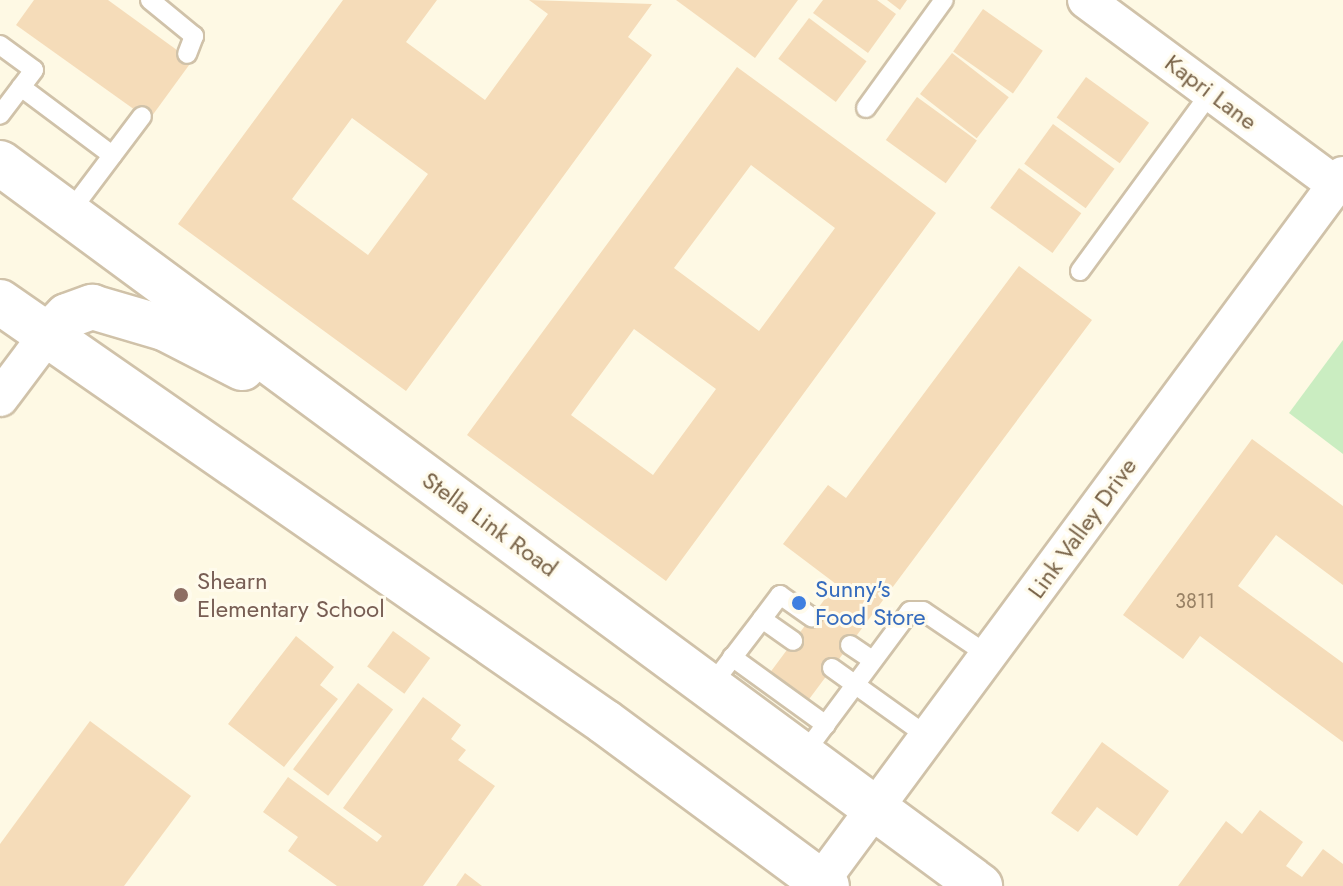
<!DOCTYPE html>
<html>
<head>
<meta charset="utf-8">
<style>
  body { margin:0 }
  #map { position:relative; width:1343px; height:886px; overflow:hidden; background:#fef9e4; font-family:Jost,sans-serif }
  div>[style] { position:absolute }
  .green>* { inset:0; background:#caedc1 }
  .building>* { inset:0; background:#f5dcb9; transform-origin:0 0 }
  .roads { filter:drop-shadow(2px 0 #d0c2a9) drop-shadow(-2px 0 #d0c2a9) drop-shadow(0 2px #d0c2a9) drop-shadow(0 -2px #d0c2a9) }
  .service>* { height:18px; margin:-9px; padding:0 9px; transform-origin:9px; border-radius:9px; background:#fff }
  .minor>* { height:36px; margin:-18px; padding:0 18px; transform-origin:18px; border-radius:18px; background:#fff }
  .secondary>* { height:44px; margin:-22px; padding:0 22px; transform-origin:22px; border-radius:22px; background:#fff }
  .dots>* { width:22px; height:22px; translate:-50% -50%; box-sizing:border-box; border:4px solid #fffbec; border-radius:50% }
  span { translate:-50% -50%; white-space:nowrap; text-align:center; line-height:1.15; -webkit-text-stroke:6px #fffbec; paint-order:stroke }
  .number-label { font-size:20px; color:#978064 }
  .number-label span { -webkit-text-stroke-width:0 }
  .street-label { font-size:24px; color:#786247 }
  .education-label { font-size:24px; color:#785e54 }
  .left { translate:0 -50%; text-align:left }
  .shop-label { font-size:24px; color:#366cbe }
</style>
</head>
<body>
<div id="map">
  <div class="green">
    <i style="clip-path:polygon(1343px 340px,1343px 454px,1289px 413px)"></i>
  </div>
  <div class="building">
    <i style="clip-path:polygon(34px 0,108px 0,192px 61px,149px 120px,16px 25px)"></i>
    <i style="clip-path:polygon(evenodd,343px 0,437px 0,406px 42px,485px 100px,548px 14px,529px 0,652px 4px,628px 37px,652px 55px,406px 391px,178px 224px,343px 0,352px 118px,428px 174px,368px 255px,292px 199px,352px 118px)"></i>
    <i style="clip-path:polygon(676px 0,798px 0,755px 58px)"></i>
    <i style="clip-path:polygon(823px 0,877px 0,896px 14px,868px 53px,813px 13px)"></i>
    <i style="clip-path:polygon(887px 0,907px 0,900px 10px)"></i>
    <i style="left:983px;top:9px;width:73px;height:52px;rotate:35deg"></i>
    <i style="left:809px;top:18px;width:72px;height:51px;rotate:37deg"></i>
    <i style="left:952px;top:53px;width:72px;height:52px;rotate:38deg"></i>
    <i style="clip-path:polygon(evenodd,737px 67px,936px 213px,666px 581px,467px 435px,737px 67px,751px 165px,835px 228px,759px 331px,674px 268px,751px 165px,737px 67px,634px 329px,716px 389px,653px 475px,571px 415px,634px 329px)"></i>
    <i style="left:1086px;top:77px;width:78px;height:50px;rotate:36deg"></i>
    <i style="left:917px;top:97px;width:74px;height:53px;rotate:36deg"></i>
    <i style="left:1053px;top:124px;width:76px;height:49px;rotate:36deg"></i>
    <i style="left:1019px;top:168px;width:77px;height:49px;rotate:36deg"></i>
    <i style="clip-path:polygon(1019px 266px,1092px 320px,804px 706px,766px 678px,836px 584px,783px 544px,828px 485px,846px 498px)"></i>
    <i style="clip-path:polygon(1252px 439px,1343px 506px,1343px 585px,1276px 535px,1238px 586px,1343px 663px,1343px 742px,1200px 636px,1183px 659px,1123px 615px)"></i>
    <i style="left:393px;top:631px;width:46px;height:44px;rotate:36deg"></i>
    <i style="clip-path:polygon(296px 636px,334px 667px,320px 685px,338px 699px,284px 767px,228px 724px)"></i>
    <i style="left:358px;top:683px;width:44px;height:108px;rotate:37deg"></i>
    <i style="clip-path:polygon(423px 697px,461px 725px,451px 739px,466px 750px,458px 760px,495px 786px,423px 886px,337px 886px,288px 851px,298px 837px,263px 812px,288px 777px,377px 842px,382px 836px,343px 808px)"></i>
    <i style="clip-path:polygon(90px 721px,191px 796px,124px 886px,0 886px,0 844px)"></i>
    <i style="clip-path:polygon(1102px 742px,1169px 791px,1137px 836px,1097px 807px,1078px 832px,1051px 813px)"></i>
    <i style="clip-path:polygon(1260px 810px,1303px 842px,1286px 866px,1302px 877px,1323px 849px,1343px 864px,1343px 886px,1178px 886px,1226px 821px,1242px 834px)"></i>
    <i style="clip-path:polygon(465px 873px,482px 886px,456px 886px)"></i>
  </div>
  <div class="roads">
    <div class="service">
      <i style="left:150px;top:0;width:57px;rotate:39.3deg"></i>
      <i style="left:194px;top:36px;width:19px;rotate:111deg"></i>
      <i style="left:0;top:45px;width:42px;rotate:36.3deg"></i>
      <i style="left:34px;top:70px;width:56px;rotate:127.1deg"></i>
      <i style="left:21px;top:87px;width:114px;rotate:36.8deg"></i>
      <i style="left:866px;top:108px;width:133px;rotate:-54.2deg"></i>
      <i style="left:69px;top:213px;width:121px;rotate:-53deg"></i>
      <i style="left:1080px;top:271px;width:222px;rotate:-53.8deg"></i>
      <i style="left:762px;top:619px;width:30px;rotate:-53deg"></i>
      <i style="left:780px;top:595px;width:39px;rotate:35deg"></i>
      <i style="left:850px;top:645px;width:27px;rotate:34deg"></i>
      <i style="left:732px;top:657px;width:116px;rotate:35.9deg"></i>
      <i style="left:832px;top:668px;width:117px;rotate:35.6deg"></i>
      <i style="left:710px;top:687px;width:86px;rotate:-52.6deg"></i>
      <i style="left:762px;top:619px;width:38px;rotate:35deg"></i>
      <i style="left:803px;top:755px;width:179px;rotate:-53.4deg"></i>
      <i style="left:910px;top:611px;width:13px"></i>
      <i style="left:923px;top:611px;width:78px;rotate:34.1deg"></i>
    </div>
    <div class="minor">
      <i style="left:1086px;top:0;width:311px;rotate:36.5deg"></i>
      <i style="left:0;top:398px;width:75px;rotate:-53.1deg"></i>
      <i style="left:821px;top:881px;width:878px;rotate:-53.52deg"></i>
    </div>
    <div class="secondary">
      <i style="left:0;top:163px;width:1218px;rotate:36.42deg"></i>
      <i style="left:0;top:302px;width:736px;rotate:34.77deg"></i>
      <i style="left:605px;top:722px;width:276px;rotate:36.5deg"></i>
      <i style="left:45px;top:338px;width:31px;rotate:-45deg"></i>
      <i style="left:67px;top:316px;width:27px;rotate:-20deg"></i>
      <i style="left:92px;top:307px;width:75px;rotate:16.3deg"></i>
      <i style="left:164px;top:328px;width:88px;rotate:27.1deg"></i>
    </div>
  </div>
  <div class="dots">
    <i style="left:181px;top:595px;background:#8d6e63"></i>
    <i style="left:799px;top:603px;background:#3f7fe0"></i>
  </div>
  <div class="number-label">
    <span style="left:1195px;top:601px">3811</span>
  </div>
  <div class="street-label">
    <span style="left:1211px;top:92px;rotate:37deg">Kapri Lane</span>
    <span style="left:490px;top:524px;rotate:36deg">Stella Link Road</span>
    <span style="left:1082px;top:528px;rotate:-54deg">Link Valley Drive</span>
  </div>
  <div class="education-label">
    <span class="left" style="left:197px;top:595px">Shearn<br>Elementary School</span>
  </div>
  <div class="shop-label">
    <span class="left" style="left:815px;top:603px">Sunny's<br>Food Store</span>
  </div>
</div>
</body>
</html>
